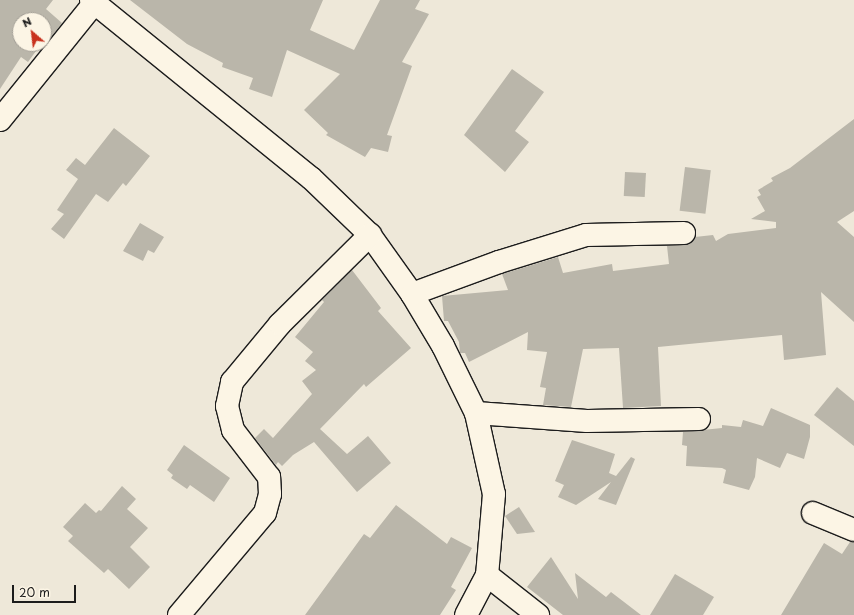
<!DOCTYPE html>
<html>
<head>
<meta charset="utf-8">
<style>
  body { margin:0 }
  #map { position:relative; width:854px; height:615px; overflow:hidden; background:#eee8d9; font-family:"Playpen Sans",sans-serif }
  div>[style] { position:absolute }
  .building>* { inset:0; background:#bab6aa; transform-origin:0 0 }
  .roads { filter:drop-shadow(1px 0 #1c1c1c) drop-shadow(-1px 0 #1c1c1c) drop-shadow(0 1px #1c1c1c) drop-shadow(0 -1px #1c1c1c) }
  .minor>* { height:22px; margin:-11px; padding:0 11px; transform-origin:11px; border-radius:11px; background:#fcf5e5 }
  span { translate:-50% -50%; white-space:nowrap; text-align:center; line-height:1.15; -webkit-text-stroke:3.5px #fcf5e5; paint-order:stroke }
  .north { position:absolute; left:12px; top:12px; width:40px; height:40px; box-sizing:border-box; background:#fcf5e5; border:1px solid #a29e95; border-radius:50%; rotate:332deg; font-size:11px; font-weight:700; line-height:16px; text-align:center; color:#1c1c1c }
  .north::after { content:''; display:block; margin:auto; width:14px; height:18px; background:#c8321e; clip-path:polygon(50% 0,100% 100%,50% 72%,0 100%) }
  .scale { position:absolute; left:12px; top:585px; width:64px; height:18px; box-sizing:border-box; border:2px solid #1c1c1c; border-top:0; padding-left:5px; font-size:12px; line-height:14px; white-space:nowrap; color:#1c1c1c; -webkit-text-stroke:3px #fcf5e5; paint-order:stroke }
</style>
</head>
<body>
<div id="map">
  <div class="building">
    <i style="clip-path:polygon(0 0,53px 0,46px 9px,62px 23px,47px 42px,44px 40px,44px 20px,20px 20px,20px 44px,41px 44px,28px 62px,21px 57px,0 89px)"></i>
    <i style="clip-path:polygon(130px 0,323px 0,310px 30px,354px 50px,380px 0,420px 0,415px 9px,429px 14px,402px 62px,412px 66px,387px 135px,392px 136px,388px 152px,371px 148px,365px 157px,326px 135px,328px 133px,304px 110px,340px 74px,287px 50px,272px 97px,249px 89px,253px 78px,222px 67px,223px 63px,187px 44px)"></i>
    <i style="clip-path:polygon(512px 69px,544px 92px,515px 131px,529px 142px,505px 172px,464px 135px)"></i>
    <i style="clip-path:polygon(854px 119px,854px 211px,837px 222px,854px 237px,854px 322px,821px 292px,826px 355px,784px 360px,782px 335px,658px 347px,661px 406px,623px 408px,619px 348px,583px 349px,571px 407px,543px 405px,546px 388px,540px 387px,547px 352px,527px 350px,528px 332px,469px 362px,465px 353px,460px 353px,459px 342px,448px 321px,444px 321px,442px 296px,508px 290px,502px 274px,558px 257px,563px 273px,612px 264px,613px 271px,669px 264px,667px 246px,690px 244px,695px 237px,713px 235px,716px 241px,728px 234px,776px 228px,776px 222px,751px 219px,765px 211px,757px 197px,761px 195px,758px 190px,773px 181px,771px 178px,790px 168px)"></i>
    <i style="clip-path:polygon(114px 128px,150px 156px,126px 186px,123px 183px,108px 202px,96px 194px,64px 239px,51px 229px,64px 214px,57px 210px,78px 179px,66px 170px,76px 158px,85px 165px)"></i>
    <i style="left:685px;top:167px;width:26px;height:44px;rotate:7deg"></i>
    <i style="left:625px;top:172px;width:21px;height:24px;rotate:3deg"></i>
    <i style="clip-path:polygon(140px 223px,164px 237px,154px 253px,148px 250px,143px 261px,123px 251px)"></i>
    <i style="clip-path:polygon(352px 270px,381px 308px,378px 311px,411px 348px,366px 387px,364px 384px,320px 429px,347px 454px,368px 436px,391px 463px,357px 492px,314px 442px,293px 455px,282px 466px,278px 462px,276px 465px,255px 438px,264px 429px,273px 438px,312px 394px,302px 381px,316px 370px,305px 361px,313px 352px,295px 337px,324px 302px,322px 300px)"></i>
    <i style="clip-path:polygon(837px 387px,854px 401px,854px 446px,814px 415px)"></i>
    <i style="clip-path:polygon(771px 408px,810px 425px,810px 437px,804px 459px,787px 453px,780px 468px,757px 458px,755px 477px,749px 490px,723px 483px,726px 470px,722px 468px,686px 466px,687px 446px,682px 445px,683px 432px,722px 428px,722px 425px,741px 427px,743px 420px,763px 426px)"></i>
    <i style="clip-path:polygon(572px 440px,615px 454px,609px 473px,616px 476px,631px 457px,635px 459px,616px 505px,598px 499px,611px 482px,576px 505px,558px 497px,564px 485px,555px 481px)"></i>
    <i style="clip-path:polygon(184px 445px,230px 478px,214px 502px,190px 485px,187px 489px,171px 478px,173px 475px,167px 470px)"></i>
    <i style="clip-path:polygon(122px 486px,136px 499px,127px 509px,148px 528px,130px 547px,150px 567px,129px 589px,108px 569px,104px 573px,68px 541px,73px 536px,63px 527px,85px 503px,96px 513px,99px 510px,101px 511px)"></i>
    <i style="clip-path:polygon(396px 505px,447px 544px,451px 537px,472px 548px,451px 587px,456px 590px,440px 615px,305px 615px,364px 534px,370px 538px)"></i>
    <i style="clip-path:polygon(519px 507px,535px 532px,517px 534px,505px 516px)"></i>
    <i style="clip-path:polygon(850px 542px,854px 542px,854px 615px,781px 615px,824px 543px,842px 554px)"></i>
    <i style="clip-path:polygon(551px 557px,578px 599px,575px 573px,606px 597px,611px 592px,641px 615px,563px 615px,527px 587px)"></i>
    <i style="clip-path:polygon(675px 574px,714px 597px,703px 615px,650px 615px)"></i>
  </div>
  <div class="roads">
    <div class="minor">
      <i style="left:91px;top:0;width:283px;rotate:39deg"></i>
      <i style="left:311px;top:178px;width:82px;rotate:44deg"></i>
      <i style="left:370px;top:235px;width:72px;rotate:54.6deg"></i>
      <i style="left:412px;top:294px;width:61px;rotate:59.2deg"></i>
      <i style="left:443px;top:346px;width:75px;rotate:63.8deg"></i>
      <i style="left:476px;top:413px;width:83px;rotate:77.5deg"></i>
      <i style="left:494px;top:494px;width:81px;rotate:94.9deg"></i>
      <i style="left:487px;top:575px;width:45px;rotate:117.7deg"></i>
      <i style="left:0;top:120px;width:154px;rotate:-51.1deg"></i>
      <i style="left:412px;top:294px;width:93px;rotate:-20.2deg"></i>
      <i style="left:499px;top:262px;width:91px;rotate:-17.2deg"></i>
      <i style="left:586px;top:235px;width:98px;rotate:-1.2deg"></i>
      <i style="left:476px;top:413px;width:111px;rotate:4.1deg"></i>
      <i style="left:587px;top:421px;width:112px;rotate:-1deg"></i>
      <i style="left:813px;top:513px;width:44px;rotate:22.5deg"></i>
      <i style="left:487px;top:575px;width:65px;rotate:38.1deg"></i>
      <i style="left:179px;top:615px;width:133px;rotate:-49.9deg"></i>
      <i style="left:265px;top:513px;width:20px;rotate:-75deg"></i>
      <i style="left:270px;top:494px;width:17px;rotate:-93deg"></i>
      <i style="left:269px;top:477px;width:59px;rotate:-127.5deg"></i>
      <i style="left:233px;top:430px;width:25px;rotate:-104deg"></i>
      <i style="left:227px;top:406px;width:25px;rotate:-78deg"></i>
      <i style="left:232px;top:382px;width:75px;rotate:-50.4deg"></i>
      <i style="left:280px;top:324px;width:127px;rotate:-44.7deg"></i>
    </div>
  </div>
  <div class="north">N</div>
  <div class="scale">20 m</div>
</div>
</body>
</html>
